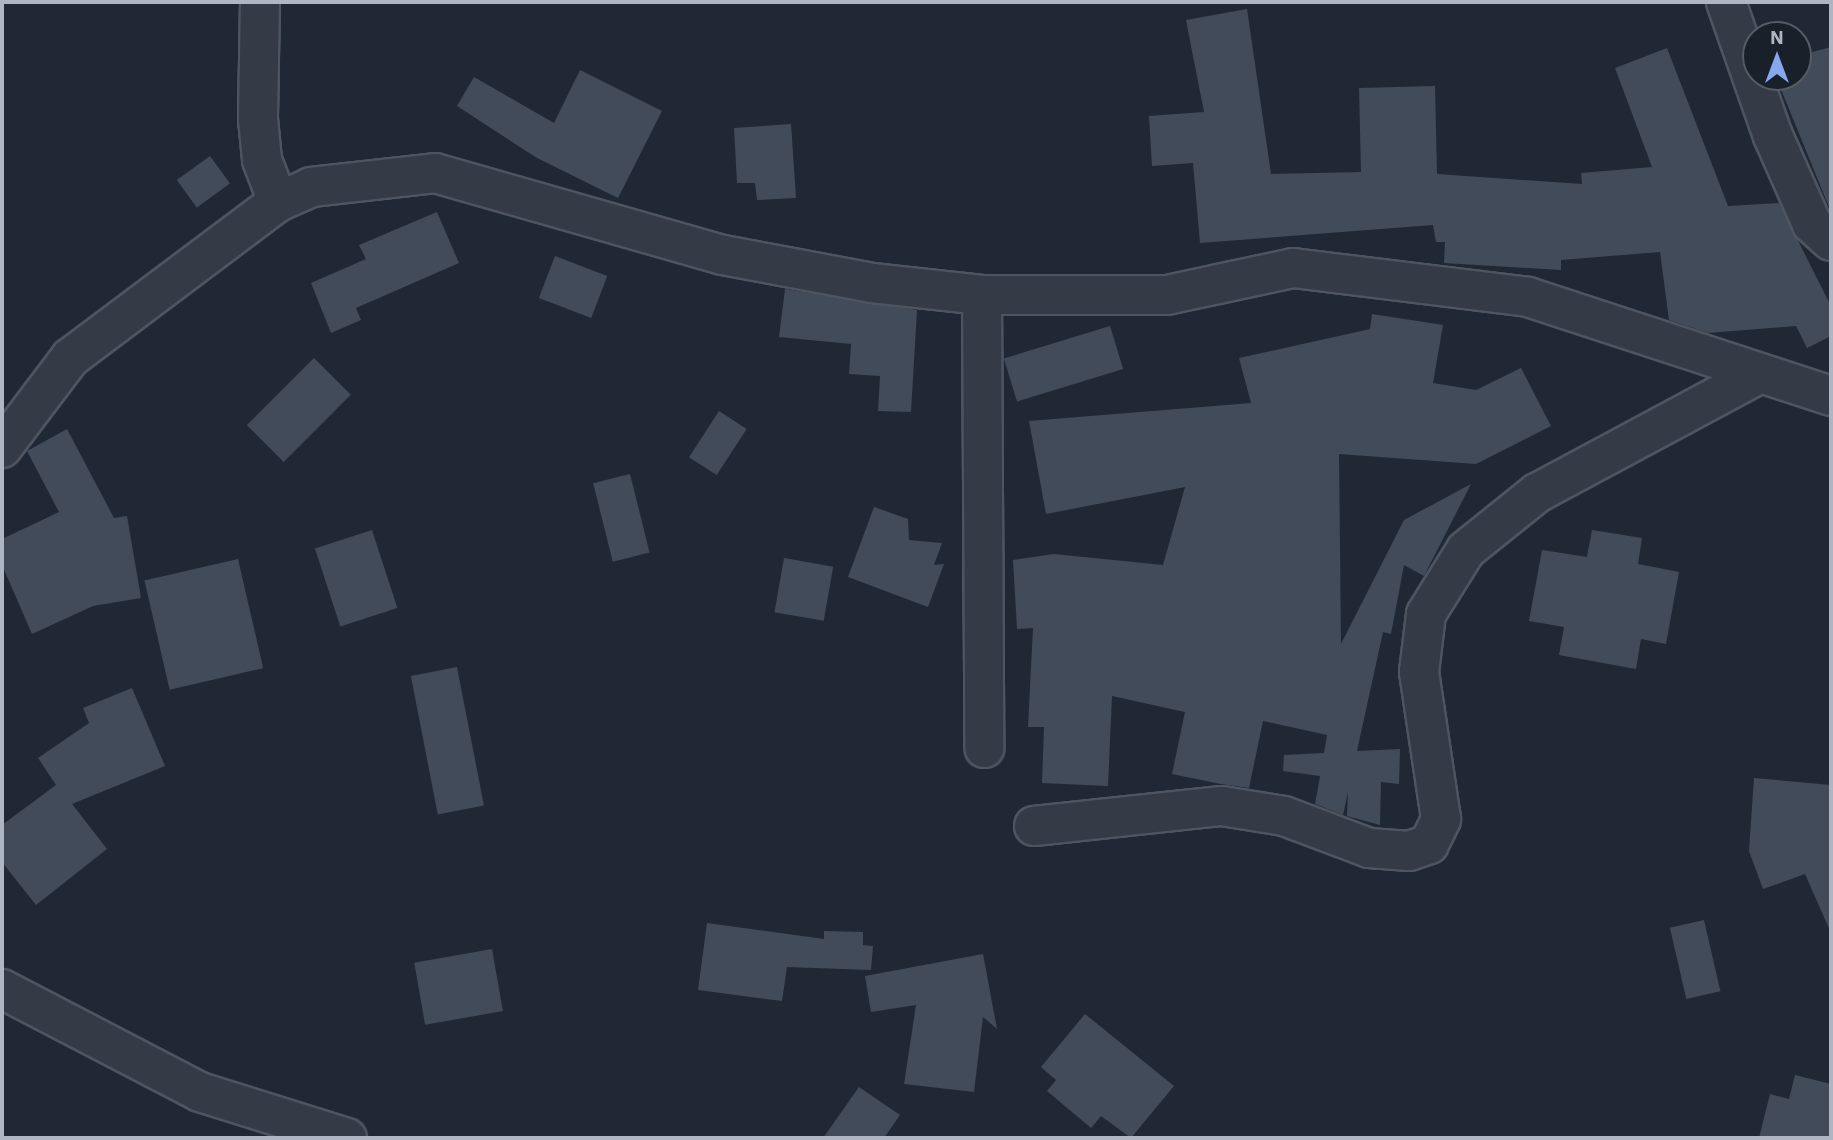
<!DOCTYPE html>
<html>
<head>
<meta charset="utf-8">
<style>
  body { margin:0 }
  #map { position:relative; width:1833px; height:1140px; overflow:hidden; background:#212835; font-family:"IBM Plex Sans",sans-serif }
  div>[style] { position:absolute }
  .building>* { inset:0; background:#424b5a; transform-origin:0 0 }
  .roads { filter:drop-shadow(2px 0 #4e5561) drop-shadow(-2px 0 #4e5561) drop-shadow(0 2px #4e5561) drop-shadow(0 -2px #4e5561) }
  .minor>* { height:38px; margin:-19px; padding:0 19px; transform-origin:19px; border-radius:19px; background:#343a46 }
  span { translate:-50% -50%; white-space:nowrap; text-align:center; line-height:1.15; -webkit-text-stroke:7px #1a202a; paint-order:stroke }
  .frame { position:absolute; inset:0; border:4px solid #aeb5c3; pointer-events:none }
  .north { position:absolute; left:1742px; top:21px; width:70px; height:70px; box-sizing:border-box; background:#1a202a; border:2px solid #555c67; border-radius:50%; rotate:0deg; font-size:19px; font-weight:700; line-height:28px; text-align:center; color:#aeb5c3 }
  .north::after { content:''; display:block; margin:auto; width:24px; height:32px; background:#85a8f1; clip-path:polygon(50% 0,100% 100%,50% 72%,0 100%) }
</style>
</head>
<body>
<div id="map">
  <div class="building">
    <i style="clip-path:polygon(1247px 9px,1271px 174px,1361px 172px,1359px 88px,1435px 86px,1437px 174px,1582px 184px,1581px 173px,1652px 167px,1615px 68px,1667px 48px,1728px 206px,1779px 203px,1831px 306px,1831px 336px,1807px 348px,1796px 326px,1708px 333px,1669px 320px,1660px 252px,1561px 260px,1561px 270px,1444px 263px,1445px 242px,1436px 242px,1433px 225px,1200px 243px,1193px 163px,1152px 166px,1149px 116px,1204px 112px,1186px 20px)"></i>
    <i style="clip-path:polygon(1831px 47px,1831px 212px,1776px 77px,1798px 77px,1798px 56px)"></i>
    <i style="clip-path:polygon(580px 70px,662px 111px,618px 198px,537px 158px,457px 106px,474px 77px,554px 123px)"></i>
    <i style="clip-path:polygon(791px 124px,796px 198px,757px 200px,755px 183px,737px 183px,734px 128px)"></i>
    <i style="left:210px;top:156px;width:34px;height:41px;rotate:54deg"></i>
    <i style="clip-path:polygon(437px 212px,459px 263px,356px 308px,361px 320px,331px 333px,311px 283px,366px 259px,359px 245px)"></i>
    <i style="left:555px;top:256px;width:56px;height:45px;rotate:21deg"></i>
    <i style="clip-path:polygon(785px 289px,917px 310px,911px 412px,878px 411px,880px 376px,849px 374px,851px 344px,779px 337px)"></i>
    <i style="clip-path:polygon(1372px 314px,1443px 325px,1433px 383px,1476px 390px,1521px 368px,1551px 426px,1476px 464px,1339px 454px,1341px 644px,1404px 520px,1471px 484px,1424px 576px,1404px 565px,1391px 634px,1383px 632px,1357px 751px,1400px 749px,1399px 784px,1381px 782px,1380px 825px,1347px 816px,1348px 792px,1343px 815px,1315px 804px,1320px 776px,1283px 771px,1284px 755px,1324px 753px,1327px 735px,1263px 721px,1249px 788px,1221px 784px,1172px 774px,1185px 712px,1112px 696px,1108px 786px,1042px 783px,1044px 727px,1028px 727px,1033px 628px,1017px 629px,1013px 560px,1054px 554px,1163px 565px,1185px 487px,1046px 514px,1029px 421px,1251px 403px,1239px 358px,1370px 329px)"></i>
    <i style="left:1110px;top:326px;width:45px;height:111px;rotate:73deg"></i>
    <i style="left:314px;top:358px;width:52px;height:95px;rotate:45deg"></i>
    <i style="left:719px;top:411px;width:33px;height:55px;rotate:33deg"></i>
    <i style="clip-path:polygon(67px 429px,114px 518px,127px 516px,141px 598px,93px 606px,32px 634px,2px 565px,2px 539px,59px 512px,27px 451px)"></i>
    <i style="left:630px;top:474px;width:81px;height:38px;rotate:76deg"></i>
    <i style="clip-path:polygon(874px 507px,908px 519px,909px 540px,942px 543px,934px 565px,944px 564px,928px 607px,848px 577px)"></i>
    <i style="left:372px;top:530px;width:82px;height:60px;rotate:72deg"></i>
    <i style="clip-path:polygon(1592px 530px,1642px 538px,1638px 564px,1679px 572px,1666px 644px,1641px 639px,1636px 669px,1559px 655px,1564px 627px,1529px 621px,1542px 550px,1587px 557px)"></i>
    <i style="left:784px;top:558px;width:50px;height:55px;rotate:10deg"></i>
    <i style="left:238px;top:559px;width:112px;height:96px;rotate:77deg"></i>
    <i style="left:457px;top:667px;width:141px;height:47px;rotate:79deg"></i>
    <i style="clip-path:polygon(132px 688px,165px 766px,72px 804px,107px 849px,36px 905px,2px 862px,2px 825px,56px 785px,38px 758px,89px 723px,83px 708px)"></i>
    <i style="clip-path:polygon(1754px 778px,1831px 785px,1831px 933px,1805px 874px,1763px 889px,1749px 851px)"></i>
    <i style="left:1704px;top:920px;width:73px;height:35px;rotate:77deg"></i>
    <i style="clip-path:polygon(707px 923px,824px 939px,824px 931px,863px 932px,863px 945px,873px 946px,871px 970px,787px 967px,782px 1001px,698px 990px)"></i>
    <i style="left:492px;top:949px;width:63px;height:79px;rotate:80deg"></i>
    <i style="clip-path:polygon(983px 954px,997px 1029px,983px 1017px,974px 1092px,904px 1084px,916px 1005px,871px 1012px,865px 976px)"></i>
    <i style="clip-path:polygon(1085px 1014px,1174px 1086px,1131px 1138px,1101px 1116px,1091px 1128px,1047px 1091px,1056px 1080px,1041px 1067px)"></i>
    <i style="clip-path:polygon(1795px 1075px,1831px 1084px,1831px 1138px,1759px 1138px,1770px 1094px,1789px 1099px)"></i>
    <i style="clip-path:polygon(859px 1087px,900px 1115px,884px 1138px,823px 1138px)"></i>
  </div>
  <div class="roads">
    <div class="minor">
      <i style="left:260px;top:2px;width:117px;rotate:91deg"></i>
      <i style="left:258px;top:119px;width:41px;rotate:84.4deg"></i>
      <i style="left:262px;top:160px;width:45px;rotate:69.1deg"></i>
      <i style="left:1726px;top:2px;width:142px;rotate:70.7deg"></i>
      <i style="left:1773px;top:136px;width:96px;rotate:66.1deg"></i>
      <i style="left:1812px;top:224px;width:25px;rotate:42deg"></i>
      <i style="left:982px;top:295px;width:453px;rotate:89.7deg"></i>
      <i style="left:2px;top:448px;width:113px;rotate:-52.9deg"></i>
      <i style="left:70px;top:358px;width:260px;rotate:-36.9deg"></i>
      <i style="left:278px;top:202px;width:36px;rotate:-24deg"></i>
      <i style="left:311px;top:187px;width:125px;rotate:-6.4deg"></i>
      <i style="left:435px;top:173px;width:299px;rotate:15.9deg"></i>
      <i style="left:723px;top:255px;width:152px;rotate:10.6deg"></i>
      <i style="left:872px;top:283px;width:111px;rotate:6.2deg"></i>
      <i style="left:982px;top:295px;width:185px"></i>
      <i style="left:1167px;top:295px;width:129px;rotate:-12.1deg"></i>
      <i style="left:1293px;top:268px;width:237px;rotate:7deg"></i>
      <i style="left:1528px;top:297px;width:319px;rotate:18.1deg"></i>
      <i style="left:1034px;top:826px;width:189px;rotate:-6.1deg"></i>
      <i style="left:1222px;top:806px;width:63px;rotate:9.2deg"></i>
      <i style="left:1284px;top:816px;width:91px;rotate:20.6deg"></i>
      <i style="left:1369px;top:848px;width:40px;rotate:4.3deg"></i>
      <i style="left:1409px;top:851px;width:21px;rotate:-19deg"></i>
      <i style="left:1429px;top:844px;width:28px;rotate:-64deg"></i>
      <i style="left:1441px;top:819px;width:149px;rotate:-98.5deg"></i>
      <i style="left:1419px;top:672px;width:58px;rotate:-83.1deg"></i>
      <i style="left:1426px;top:614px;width:75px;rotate:-58deg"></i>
      <i style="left:1466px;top:550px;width:91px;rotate:-38.8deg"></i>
      <i style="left:1537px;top:493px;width:247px;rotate:-28.2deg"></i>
      <i style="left:2px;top:989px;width:223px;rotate:27.5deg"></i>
      <i style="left:200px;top:1092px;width:154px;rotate:17.4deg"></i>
    </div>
  </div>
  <div class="frame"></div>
  <div class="north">N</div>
</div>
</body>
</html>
